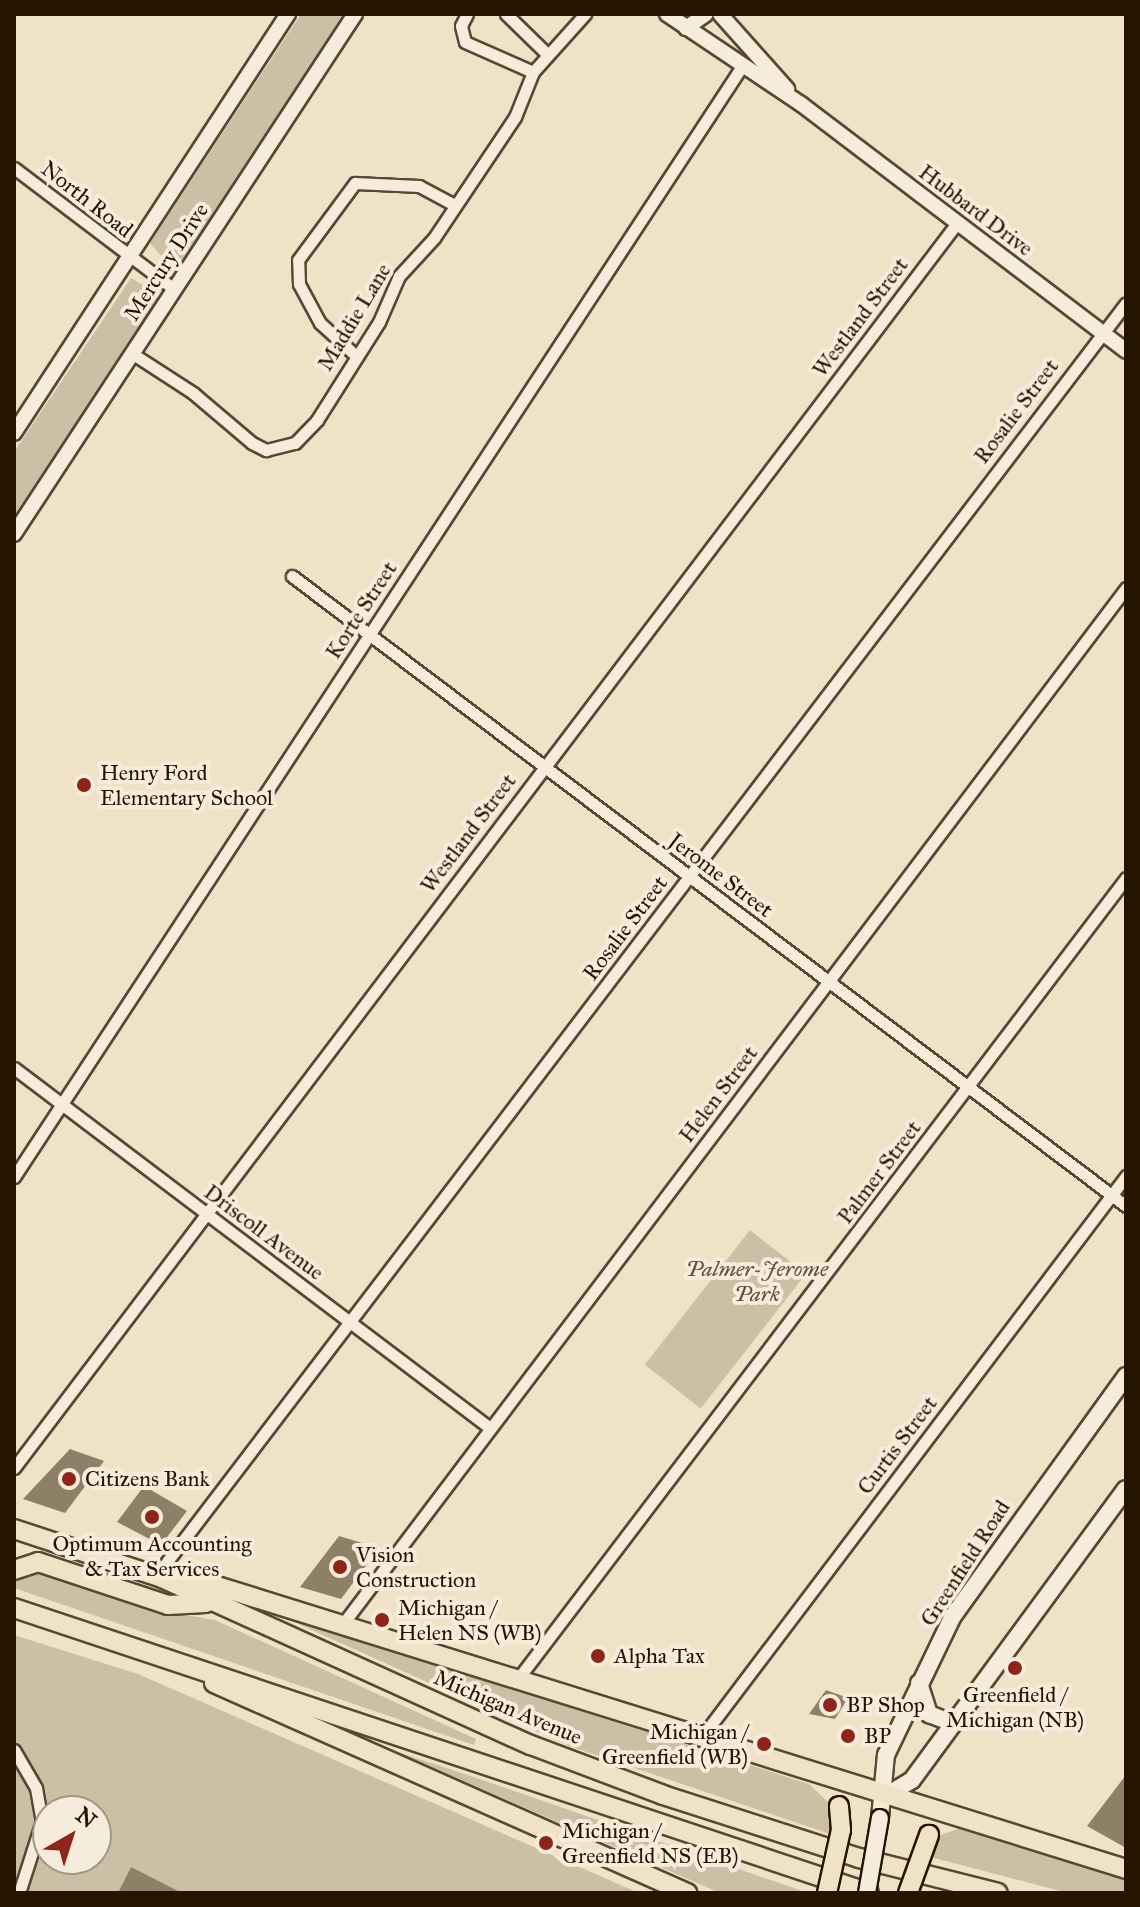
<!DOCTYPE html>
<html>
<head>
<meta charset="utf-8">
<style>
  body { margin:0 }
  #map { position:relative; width:1140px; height:1907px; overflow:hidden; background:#f0e2c7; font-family:"IM FELL Great Primer",serif }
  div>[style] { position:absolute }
  .green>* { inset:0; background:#cdbfa5; transform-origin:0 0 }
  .building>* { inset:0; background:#8e7f67 }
  .roads { filter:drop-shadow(2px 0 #574832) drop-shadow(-2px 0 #574832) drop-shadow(0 2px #574832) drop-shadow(0 -2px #574832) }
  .minor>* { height:11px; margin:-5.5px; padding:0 5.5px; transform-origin:5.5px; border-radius:5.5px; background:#f5ecdb }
  .tertiary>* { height:14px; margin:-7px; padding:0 7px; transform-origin:7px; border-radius:7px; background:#f5ecdb }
  .secondary>* { height:16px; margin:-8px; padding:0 8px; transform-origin:8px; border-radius:8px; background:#f5ecdb }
  .primary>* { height:18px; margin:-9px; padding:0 9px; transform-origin:9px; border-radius:9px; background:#f0e2c7 }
  .bridges { filter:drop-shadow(2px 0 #241400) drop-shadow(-2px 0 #241400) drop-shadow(0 2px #241400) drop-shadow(0 -2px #241400) }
  .secondary-bridge>* { height:16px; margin:-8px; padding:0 8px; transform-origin:8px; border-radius:8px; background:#f5ecdb }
  .primary-bridge>* { height:18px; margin:-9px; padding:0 9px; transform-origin:9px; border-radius:9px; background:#f0e2c7 }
  .dots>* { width:22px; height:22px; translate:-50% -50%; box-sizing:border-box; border:4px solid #f5ecdb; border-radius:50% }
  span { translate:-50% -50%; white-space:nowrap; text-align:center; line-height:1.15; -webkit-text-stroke:8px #f5ecdb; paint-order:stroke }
  .street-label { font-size:22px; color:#241400 }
  .poi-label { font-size:22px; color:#241400 }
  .left { translate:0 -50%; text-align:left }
  .right { translate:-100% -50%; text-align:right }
  .park-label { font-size:22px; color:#5f503a; font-style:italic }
  .frame { position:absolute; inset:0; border:16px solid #241400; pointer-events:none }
  .north { position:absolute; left:32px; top:1795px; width:80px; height:80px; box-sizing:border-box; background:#f5ecdb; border:2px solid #a19683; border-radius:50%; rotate:39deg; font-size:22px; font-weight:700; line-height:32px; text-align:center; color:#241400 }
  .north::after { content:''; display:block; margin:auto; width:28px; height:36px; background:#8f2418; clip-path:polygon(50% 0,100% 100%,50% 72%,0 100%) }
</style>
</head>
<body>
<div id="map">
  <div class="green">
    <i style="clip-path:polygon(301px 14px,346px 14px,182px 264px,171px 267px,150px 243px)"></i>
    <i style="clip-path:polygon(131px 278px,156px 293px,158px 303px,14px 522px,14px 452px)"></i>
    <i style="left:750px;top:1230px;width:71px;height:171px;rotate:38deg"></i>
    <i style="clip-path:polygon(45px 1570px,174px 1613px,215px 1620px,476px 1739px,474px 1745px,14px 1588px,14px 1579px)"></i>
    <i style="clip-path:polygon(272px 1612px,809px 1784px,833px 1807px,833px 1835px,569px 1746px)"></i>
    <i style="clip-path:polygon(evenodd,14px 1635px,138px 1674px,639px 1893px,14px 1893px,14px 1635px,48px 1811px,96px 1811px,96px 1859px,48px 1859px,48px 1811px)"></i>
    <i style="clip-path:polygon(395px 1751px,477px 1778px,808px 1893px,720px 1893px)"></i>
    <i style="clip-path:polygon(961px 1828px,1126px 1879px,1126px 1893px,1068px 1893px,923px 1855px,935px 1837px)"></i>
  </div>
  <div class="building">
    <i style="clip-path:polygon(70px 1449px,104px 1461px,65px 1513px,23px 1499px)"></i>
    <i style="clip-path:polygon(144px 1486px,187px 1511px,161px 1545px,117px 1522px)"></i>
    <i style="clip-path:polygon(339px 1536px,379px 1548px,341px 1599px,300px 1587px)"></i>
    <i style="clip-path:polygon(826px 1690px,848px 1698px,835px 1719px,809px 1714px)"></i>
    <i style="clip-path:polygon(1126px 1775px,1126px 1848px,1087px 1826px)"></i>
    <i style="clip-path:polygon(131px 1867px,182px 1893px,118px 1893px)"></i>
  </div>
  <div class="roads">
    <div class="minor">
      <i style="left:467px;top:14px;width:13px;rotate:117deg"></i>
      <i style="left:461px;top:26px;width:16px;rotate:76deg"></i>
      <i style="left:465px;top:42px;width:74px;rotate:23.8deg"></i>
      <i style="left:506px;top:14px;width:57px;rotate:44.3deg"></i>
      <i style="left:14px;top:168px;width:201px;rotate:37.1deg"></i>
      <i style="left:133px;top:354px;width:72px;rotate:33deg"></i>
      <i style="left:193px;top:393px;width:77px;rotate:40.3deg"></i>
      <i style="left:252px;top:443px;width:16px;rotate:27deg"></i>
      <i style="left:266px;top:450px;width:30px;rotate:-14deg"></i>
      <i style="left:295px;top:443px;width:32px;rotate:-46deg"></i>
      <i style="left:317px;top:420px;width:116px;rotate:-57.7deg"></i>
      <i style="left:379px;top:322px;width:50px;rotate:-66.5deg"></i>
      <i style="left:399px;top:276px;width:52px;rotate:-47.4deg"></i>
      <i style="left:434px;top:238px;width:146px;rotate:-56.2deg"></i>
      <i style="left:515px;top:117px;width:48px;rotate:-68.2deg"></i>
      <i style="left:533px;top:72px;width:78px;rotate:-48.1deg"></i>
      <i style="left:354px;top:354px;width:46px;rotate:-137.6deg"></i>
      <i style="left:320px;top:323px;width:44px;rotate:-118.3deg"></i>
      <i style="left:299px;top:284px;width:24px;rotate:-92deg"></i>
      <i style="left:298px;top:260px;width:96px;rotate:-53.5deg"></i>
      <i style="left:355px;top:183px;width:64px;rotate:2.7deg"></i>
      <i style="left:419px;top:186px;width:40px;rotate:28deg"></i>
      <i style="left:292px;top:576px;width:1045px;rotate:37.07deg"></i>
      <i style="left:14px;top:1068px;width:597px;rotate:37.1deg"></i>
      <i style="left:14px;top:1177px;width:1328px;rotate:-56.76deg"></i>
      <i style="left:14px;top:1468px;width:1562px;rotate:-52.86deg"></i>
      <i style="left:156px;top:1576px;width:1600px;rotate:-52.69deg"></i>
      <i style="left:342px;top:1625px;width:1300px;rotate:-52.91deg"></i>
      <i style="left:517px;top:1680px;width:1007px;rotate:-52.79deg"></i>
      <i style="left:701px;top:1738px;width:705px;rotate:-52.9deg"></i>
      <i style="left:14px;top:1750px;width:44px;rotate:59.9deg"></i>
      <i style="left:36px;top:1788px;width:34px;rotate:80deg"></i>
      <i style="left:42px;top:1821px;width:76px;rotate:107.7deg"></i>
    </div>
    <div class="tertiary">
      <i style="left:667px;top:14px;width:161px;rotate:33.9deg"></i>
      <i style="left:801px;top:104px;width:408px;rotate:37.2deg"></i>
      <i style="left:720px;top:14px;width:101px;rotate:48.2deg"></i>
      <i style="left:686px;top:28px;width:24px;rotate:-35deg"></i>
      <i style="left:14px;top:433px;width:501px;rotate:-56.82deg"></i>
      <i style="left:14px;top:534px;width:622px;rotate:-56.74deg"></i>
    </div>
    <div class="secondary">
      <i style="left:919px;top:1683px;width:33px;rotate:72deg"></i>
      <i style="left:929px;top:1714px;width:22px;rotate:21deg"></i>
      <i style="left:887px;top:1795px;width:29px;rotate:-31deg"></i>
      <i style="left:912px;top:1780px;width:361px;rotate:-53.7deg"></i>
      <i style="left:880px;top:1818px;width:63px;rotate:-84.6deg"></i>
      <i style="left:886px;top:1755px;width:154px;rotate:-64.3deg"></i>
      <i style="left:953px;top:1616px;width:296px;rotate:-54.2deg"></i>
    </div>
    <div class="primary">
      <i style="left:14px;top:1529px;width:156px;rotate:18.3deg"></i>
      <i style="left:162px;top:1578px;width:405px;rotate:24.4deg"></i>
      <i style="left:531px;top:1745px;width:141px;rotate:20.7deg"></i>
      <i style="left:663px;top:1795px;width:206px;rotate:17.8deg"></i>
      <i style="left:859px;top:1858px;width:143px;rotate:14.1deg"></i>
      <i style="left:14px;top:1570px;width:25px;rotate:-18deg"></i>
      <i style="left:38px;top:1562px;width:137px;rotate:18.3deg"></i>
      <i style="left:168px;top:1605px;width:38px;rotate:-3deg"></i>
      <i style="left:169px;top:1579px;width:32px;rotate:4deg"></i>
      <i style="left:201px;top:1581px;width:969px;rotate:17.29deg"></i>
      <i style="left:14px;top:1608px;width:901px;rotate:18.43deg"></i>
      <i style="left:214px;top:1683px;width:518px;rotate:23.94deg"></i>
    </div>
  </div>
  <div class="bridges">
    <div class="secondary-bridge">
      <i style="left:867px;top:1893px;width:76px;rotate:-80.2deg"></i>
    </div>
    <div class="primary-bridge">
      <i style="left:827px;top:1893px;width:65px;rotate:-77.5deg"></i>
      <i style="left:841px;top:1830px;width:24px;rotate:-95deg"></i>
      <i style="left:908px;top:1893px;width:62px;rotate:-70.1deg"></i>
    </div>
  </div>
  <div class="dots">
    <i style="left:84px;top:785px;background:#8f2418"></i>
    <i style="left:69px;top:1479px;background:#8f2418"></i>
    <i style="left:152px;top:1517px;background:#8f2418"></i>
    <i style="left:340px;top:1567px;background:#8f2418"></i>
    <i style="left:382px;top:1620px;background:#8f2418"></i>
    <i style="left:598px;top:1656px;background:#8f2418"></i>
    <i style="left:1015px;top:1668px;background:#8f2418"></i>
    <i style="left:830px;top:1705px;background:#8f2418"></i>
    <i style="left:848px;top:1736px;background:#8f2418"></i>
    <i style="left:764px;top:1744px;background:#8f2418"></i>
    <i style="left:546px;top:1843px;background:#8f2418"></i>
  </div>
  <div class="street-label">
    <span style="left:87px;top:199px;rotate:38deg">North Road</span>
    <span style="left:976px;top:210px;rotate:37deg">Hubbard Drive</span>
    <span style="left:166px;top:262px;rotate:-57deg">Mercury Drive</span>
    <span style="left:354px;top:317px;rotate:-59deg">Maddie Lane</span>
    <span style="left:860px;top:317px;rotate:-53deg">Westland Street</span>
    <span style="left:1016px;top:411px;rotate:-53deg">Rosalie Street</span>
    <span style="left:361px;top:610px;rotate:-57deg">Korte Street</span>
    <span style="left:468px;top:833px;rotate:-53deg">Westland Street</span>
    <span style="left:721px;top:875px;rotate:37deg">Jerome Street</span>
    <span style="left:625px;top:928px;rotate:-53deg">Rosalie Street</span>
    <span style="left:718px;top:1094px;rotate:-53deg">Helen Street</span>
    <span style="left:879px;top:1172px;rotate:-53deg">Palmer Street</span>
    <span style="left:264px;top:1232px;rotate:37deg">Driscoll Avenue</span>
    <span style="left:897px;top:1445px;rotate:-53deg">Curtis Street</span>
    <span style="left:965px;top:1563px;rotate:-57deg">Greenfield Road</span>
    <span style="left:508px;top:1707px;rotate:23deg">Michigan Avenue</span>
  </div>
  <div class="poi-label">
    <span class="left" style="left:100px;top:785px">Henry Ford<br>Elementary School</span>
    <span class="left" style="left:85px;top:1479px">Citizens Bank</span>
    <span style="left:152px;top:1556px">Optimum Accounting<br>&amp; Tax Services</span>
    <span class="left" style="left:356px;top:1567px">Vision<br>Construction</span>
    <span class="left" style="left:398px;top:1620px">Michigan /<br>Helen NS (WB)</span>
    <span class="left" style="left:614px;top:1656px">Alpha Tax</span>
    <span style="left:1015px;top:1707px">Greenfield /<br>Michigan (NB)</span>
    <span class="left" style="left:846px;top:1705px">BP Shop</span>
    <span class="right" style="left:748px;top:1744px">Michigan /<br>Greenfield (WB)</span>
    <span class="left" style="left:864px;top:1736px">BP</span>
    <span class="left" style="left:562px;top:1843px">Michigan /<br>Greenfield NS (EB)</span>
  </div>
  <div class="park-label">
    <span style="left:757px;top:1281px">Palmer-Jerome<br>Park</span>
  </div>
  <div class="frame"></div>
  <div class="north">N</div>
</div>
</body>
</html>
